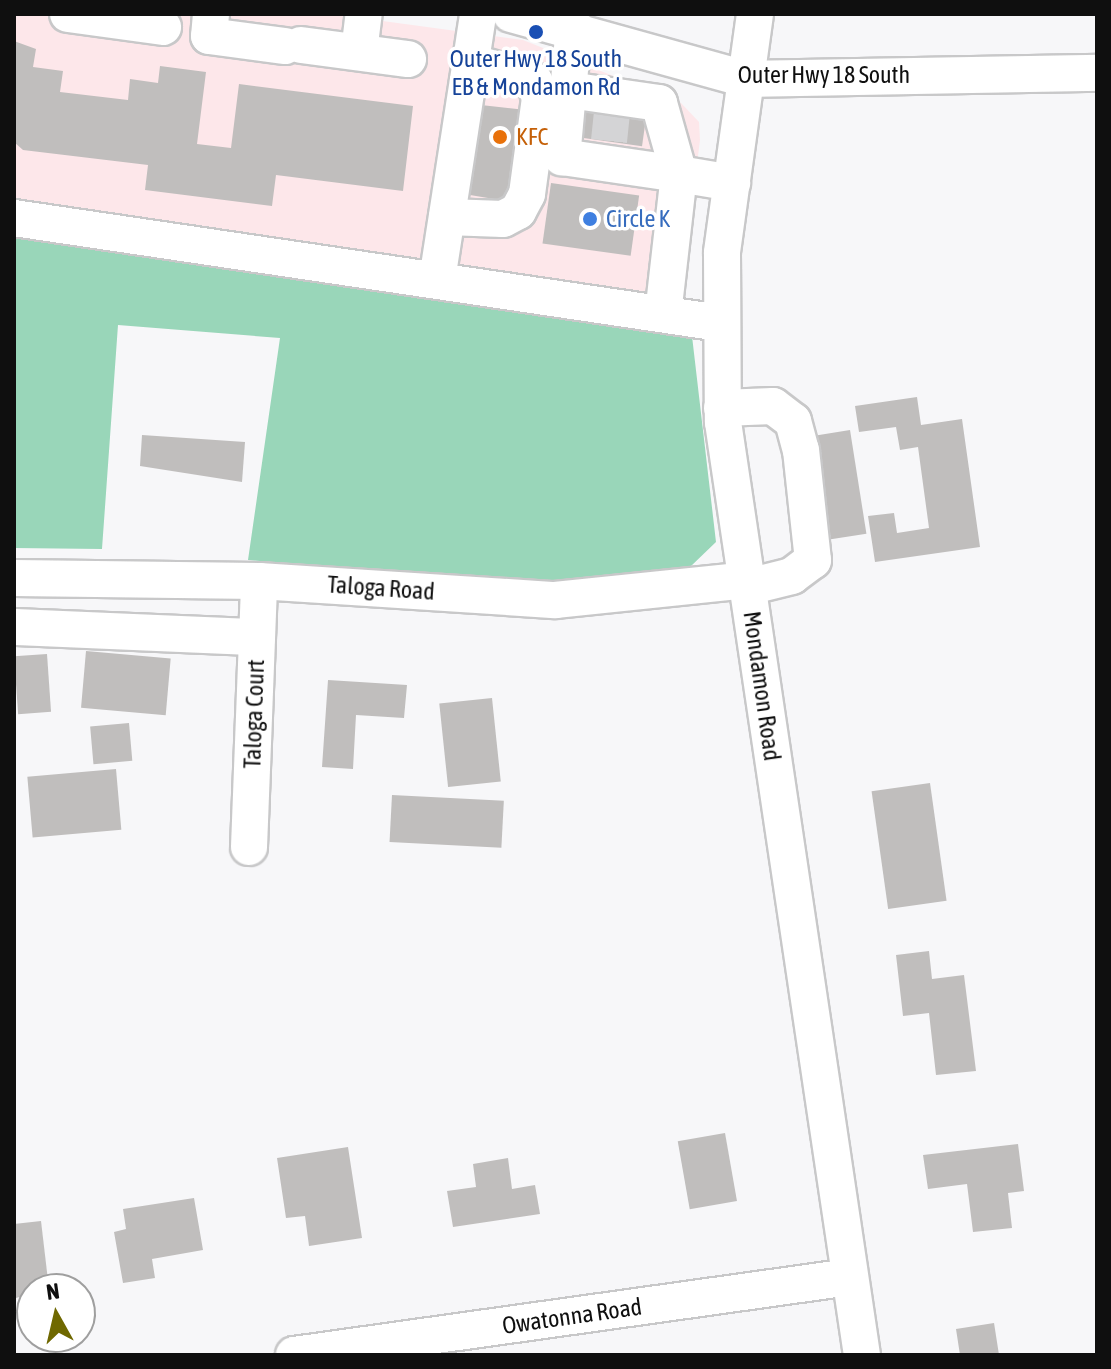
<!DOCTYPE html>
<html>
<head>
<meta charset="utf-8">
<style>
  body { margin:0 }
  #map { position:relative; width:1111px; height:1369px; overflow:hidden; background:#f7f7f9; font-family:"Asap Condensed",sans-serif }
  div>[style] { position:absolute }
  .commercial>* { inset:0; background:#fde7ea }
  .green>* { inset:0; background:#99d6b9 }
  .building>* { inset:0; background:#c0bebd; transform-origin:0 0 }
  .minor-tunnel>* { height:36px; margin-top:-18px; transform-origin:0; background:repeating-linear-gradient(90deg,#d4d4d6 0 36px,transparent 0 54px) }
  .roads { filter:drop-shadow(2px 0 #c8c8c9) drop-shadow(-2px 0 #c8c8c9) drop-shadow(0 2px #c8c8c9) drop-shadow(0 -2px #c8c8c9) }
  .minor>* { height:36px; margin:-18px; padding:0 18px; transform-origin:18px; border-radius:18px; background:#fff }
  .dots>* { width:22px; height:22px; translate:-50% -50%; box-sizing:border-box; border:4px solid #fff; border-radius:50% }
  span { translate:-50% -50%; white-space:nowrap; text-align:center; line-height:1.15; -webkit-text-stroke:7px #fff; paint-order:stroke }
  .transit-label { font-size:24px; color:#164399 }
  .street-label { font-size:24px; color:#0f0f0f }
  .food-label { font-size:24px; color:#c56008 }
  .left { translate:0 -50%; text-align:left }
  .shop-label { font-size:24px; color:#366cbe }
  .frame { position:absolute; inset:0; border:16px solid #0f0f0f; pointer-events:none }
  .north { position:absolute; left:16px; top:1273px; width:80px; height:80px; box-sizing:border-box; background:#fff; border:2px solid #9f9f9f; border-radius:50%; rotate:352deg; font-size:22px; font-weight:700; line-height:32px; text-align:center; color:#0f0f0f }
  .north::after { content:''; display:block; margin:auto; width:28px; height:36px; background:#6f6800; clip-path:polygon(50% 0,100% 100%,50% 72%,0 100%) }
</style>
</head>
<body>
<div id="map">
  <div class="commercial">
    <i style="clip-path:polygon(14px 14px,331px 14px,523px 40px,681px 103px,699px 122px,700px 140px,680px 298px,14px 203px)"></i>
  </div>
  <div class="green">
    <i style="clip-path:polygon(14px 238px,692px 336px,716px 542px,690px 567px,617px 579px,511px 582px,248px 560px,280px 338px,118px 325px,102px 549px,14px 548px)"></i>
  </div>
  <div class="building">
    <i style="clip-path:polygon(14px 41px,36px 49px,33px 67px,63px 71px,60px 92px,128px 100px,130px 79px,158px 83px,160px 66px,206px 72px,197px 144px,231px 148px,239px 84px,413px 106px,403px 191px,276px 175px,272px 206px,145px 190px,148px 165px,23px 150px,14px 142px)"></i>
    <i style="clip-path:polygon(481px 105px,526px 110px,506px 201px,470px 195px)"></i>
    <i style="left:579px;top:106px;width:68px;height:31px;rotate:8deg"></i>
    <i style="left:551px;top:183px;width:89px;height:61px;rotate:8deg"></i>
    <i style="clip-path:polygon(917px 397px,921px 425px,962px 419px,980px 547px,875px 562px,868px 516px,894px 513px,897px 533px,929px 528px,918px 447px,900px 450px,896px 427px,859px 432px,855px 406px)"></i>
    <i style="left:850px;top:430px;width:105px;height:36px;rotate:81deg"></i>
    <i style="clip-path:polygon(142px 435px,245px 442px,242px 482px,140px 466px)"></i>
    <i style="left:86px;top:651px;width:85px;height:57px;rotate:5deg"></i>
    <i style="left:47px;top:654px;width:58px;height:33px;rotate:86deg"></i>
    <i style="clip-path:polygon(328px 680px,407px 685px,404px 718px,356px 715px,353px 769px,322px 767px)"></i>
    <i style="left:492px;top:698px;width:84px;height:53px;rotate:84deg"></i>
    <i style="left:129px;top:723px;width:38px;height:39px;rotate:85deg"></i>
    <i style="left:116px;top:769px;width:61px;height:89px;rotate:85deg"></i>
    <i style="left:930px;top:783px;width:119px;height:59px;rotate:82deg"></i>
    <i style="left:392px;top:795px;width:112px;height:47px;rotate:3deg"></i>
    <i style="clip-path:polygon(929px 951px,932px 979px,964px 975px,976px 1071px,936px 1075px,929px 1013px,903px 1016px,896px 955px)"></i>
    <i style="left:725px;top:1133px;width:69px;height:48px;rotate:80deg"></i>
    <i style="clip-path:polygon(1018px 1144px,1024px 1191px,1008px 1193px,1012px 1228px,973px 1232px,967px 1184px,928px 1189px,923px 1155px)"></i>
    <i style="clip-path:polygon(348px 1147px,362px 1238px,309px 1246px,305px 1216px,286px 1218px,277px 1158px)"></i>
    <i style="clip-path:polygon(508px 1158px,512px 1189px,535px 1185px,540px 1214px,453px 1227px,447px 1191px,476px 1187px,473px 1164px)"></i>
    <i style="clip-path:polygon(194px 1198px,203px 1250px,152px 1259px,155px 1278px,123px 1283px,114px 1232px,126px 1229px,123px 1209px)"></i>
    <i style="clip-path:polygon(41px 1221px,49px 1289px,16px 1298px,14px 1224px)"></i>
    <i style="clip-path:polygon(994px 1323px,999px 1355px,960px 1355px,956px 1329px)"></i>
  </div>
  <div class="minor-tunnel">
    <i style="left:609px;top:141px;width:30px;rotate:-84deg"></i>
  </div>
  <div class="roads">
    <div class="minor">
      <i style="left:68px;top:14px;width:96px;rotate:7.8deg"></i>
      <i style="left:211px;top:14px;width:22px;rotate:95deg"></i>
      <i style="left:209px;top:36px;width:77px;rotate:7.5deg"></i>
      <i style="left:511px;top:14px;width:244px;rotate:15.5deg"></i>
      <i style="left:746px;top:79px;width:351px;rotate:-1deg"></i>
      <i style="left:755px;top:14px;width:241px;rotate:97.9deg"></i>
      <i style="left:722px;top:253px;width:169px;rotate:89.7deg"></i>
      <i style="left:723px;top:422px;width:943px;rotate:81.53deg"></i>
      <i style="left:574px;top:26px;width:132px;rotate:95.2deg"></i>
      <i style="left:562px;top:157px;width:118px;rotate:8.3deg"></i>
      <i style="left:679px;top:174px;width:141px;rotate:96.5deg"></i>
      <i style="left:301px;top:45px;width:108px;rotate:7.5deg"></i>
      <i style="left:359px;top:52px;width:38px;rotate:-83deg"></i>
      <i style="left:569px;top:90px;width:91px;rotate:8.2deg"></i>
      <i style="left:659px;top:103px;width:74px;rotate:74.3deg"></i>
      <i style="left:679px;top:174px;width:54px;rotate:9.6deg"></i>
      <i style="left:447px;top:217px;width:56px;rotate:2deg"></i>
      <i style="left:503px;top:219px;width:17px;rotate:-28deg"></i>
      <i style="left:518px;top:211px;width:19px;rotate:-62deg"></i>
      <i style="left:527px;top:194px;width:97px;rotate:-82.3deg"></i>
      <i style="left:540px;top:98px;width:18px;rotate:-109deg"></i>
      <i style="left:534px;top:81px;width:66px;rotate:-163.2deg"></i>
      <i style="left:14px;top:218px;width:714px;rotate:8.46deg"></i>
      <i style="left:437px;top:280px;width:269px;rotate:-81.2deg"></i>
      <i style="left:722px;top:408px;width:51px;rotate:-2.2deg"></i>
      <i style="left:773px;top:406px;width:25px;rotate:37deg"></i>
      <i style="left:793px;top:421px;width:30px;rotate:75deg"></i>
      <i style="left:801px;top:450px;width:111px;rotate:83.8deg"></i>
      <i style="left:813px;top:560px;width:26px;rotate:143deg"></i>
      <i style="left:792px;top:576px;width:45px;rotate:166deg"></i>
      <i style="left:14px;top:578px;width:245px;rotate:0.7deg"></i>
      <i style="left:259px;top:581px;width:297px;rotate:3.7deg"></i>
      <i style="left:555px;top:600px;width:193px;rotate:-5.9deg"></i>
      <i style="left:14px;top:627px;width:243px;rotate:2.4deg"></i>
      <i style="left:249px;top:847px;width:266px;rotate:-87.8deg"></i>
      <i style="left:294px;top:1355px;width:561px;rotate:-7.99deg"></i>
    </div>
  </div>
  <div class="dots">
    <i style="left:536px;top:32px;background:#1a4fb4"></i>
    <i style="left:500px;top:137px;background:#e8710a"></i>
    <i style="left:590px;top:219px;background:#3f7fe0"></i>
  </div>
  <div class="transit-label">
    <span style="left:536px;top:73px">Outer Hwy 18 South<br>EB &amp; Mondamon Rd</span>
  </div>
  <div class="street-label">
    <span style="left:824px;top:75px">Outer Hwy 18 South</span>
    <span style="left:381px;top:588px;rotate:4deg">Taloga Road</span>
    <span style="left:762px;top:686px;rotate:82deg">Mondamon Road</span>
    <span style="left:254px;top:714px;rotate:-88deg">Taloga Court</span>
    <span style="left:572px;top:1316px;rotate:-8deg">Owatonna Road</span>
  </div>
  <div class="food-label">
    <span class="left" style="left:516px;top:137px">KFC</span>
  </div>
  <div class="shop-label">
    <span class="left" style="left:606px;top:219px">Circle K</span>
  </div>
  <div class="frame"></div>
  <div class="north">N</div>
</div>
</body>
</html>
